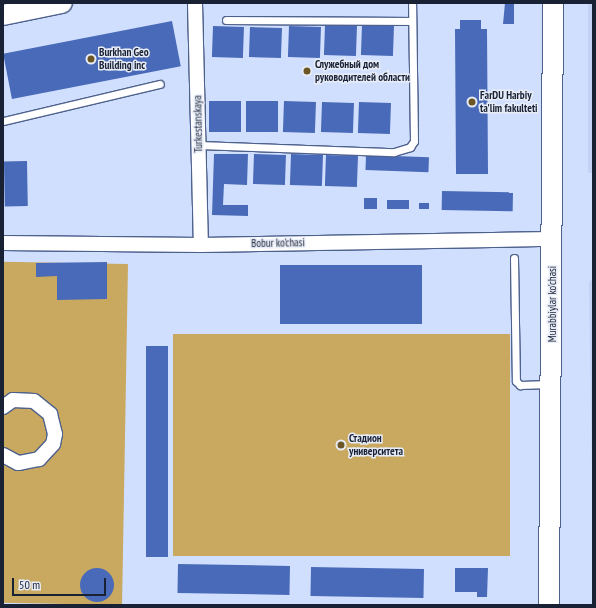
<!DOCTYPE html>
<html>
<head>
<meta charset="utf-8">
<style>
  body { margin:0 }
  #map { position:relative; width:596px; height:608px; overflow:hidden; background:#d1dffe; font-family:"PT Sans Narrow",sans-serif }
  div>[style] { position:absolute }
  .built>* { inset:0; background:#c2d2f4; transform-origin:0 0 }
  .green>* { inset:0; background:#c9a85f; transform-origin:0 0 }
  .building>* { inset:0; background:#496ab8; transform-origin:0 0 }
  .round { border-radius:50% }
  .roads { filter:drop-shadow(1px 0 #4e618d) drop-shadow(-1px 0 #4e618d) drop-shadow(0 1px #4e618d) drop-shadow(0 -1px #4e618d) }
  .lane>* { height:7px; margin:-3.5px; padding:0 3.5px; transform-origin:3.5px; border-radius:3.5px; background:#fff }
  .street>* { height:14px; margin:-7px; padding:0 7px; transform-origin:7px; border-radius:7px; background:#fff }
  .secondary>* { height:20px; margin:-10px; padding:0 10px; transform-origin:10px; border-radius:10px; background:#fff }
  .dots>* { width:11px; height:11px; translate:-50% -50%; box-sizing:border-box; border:2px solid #e7ecf7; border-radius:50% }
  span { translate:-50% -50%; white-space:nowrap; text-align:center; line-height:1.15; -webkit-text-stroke:3px #e7ecf7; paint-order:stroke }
  .poi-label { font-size:11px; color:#192234; font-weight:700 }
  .left { translate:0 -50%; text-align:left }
  .street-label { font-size:11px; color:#192234 }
  .frame { position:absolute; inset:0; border:4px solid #192234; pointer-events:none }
  .scale { position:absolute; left:12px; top:578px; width:94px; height:18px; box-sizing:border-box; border:2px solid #192234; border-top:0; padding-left:5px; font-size:12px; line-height:14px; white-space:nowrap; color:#192234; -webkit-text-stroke:3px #e7ecf7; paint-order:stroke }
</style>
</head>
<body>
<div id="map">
  <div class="built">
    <i style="left:588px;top:3px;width:5px;height:170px"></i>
    <i style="clip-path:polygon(593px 278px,593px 539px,589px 282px)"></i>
  </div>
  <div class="green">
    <i style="left:128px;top:264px;width:341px;height:125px;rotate:91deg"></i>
    <i style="left:173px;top:334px;width:337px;height:222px"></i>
  </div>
  <div class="building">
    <i style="clip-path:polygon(505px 3px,514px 3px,514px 24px,503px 24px)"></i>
    <i style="clip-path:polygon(460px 20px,481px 20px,481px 29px,487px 29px,488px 174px,456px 174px,455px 29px,460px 29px)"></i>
    <i style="left:172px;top:21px;width:46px;height:172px;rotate:79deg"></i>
    <i style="left:325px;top:25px;width:32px;height:30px;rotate:2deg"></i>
    <i style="left:362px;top:25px;width:32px;height:30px;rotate:2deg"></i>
    <i style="left:213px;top:26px;width:31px;height:31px;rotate:2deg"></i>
    <i style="left:289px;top:26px;width:32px;height:31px;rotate:2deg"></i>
    <i style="left:250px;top:27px;width:32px;height:30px;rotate:2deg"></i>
    <i style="left:241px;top:101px;width:31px;height:32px;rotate:90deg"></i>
    <i style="left:246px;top:101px;width:32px;height:31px"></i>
    <i style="left:284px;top:101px;width:32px;height:31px;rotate:2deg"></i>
    <i style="left:322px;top:102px;width:32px;height:30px;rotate:2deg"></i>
    <i style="left:359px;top:102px;width:32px;height:31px;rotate:2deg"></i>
    <i style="clip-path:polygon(214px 154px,248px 154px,247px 185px,224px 184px,223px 205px,248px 205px,248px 216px,212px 215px)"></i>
    <i style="left:254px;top:154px;width:32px;height:30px;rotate:2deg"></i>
    <i style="left:291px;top:154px;width:32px;height:31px;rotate:2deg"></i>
    <i style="left:326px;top:155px;width:32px;height:31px;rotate:2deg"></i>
    <i style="left:366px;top:155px;width:63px;height:15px;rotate:2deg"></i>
    <i style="left:27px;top:161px;width:45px;height:23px;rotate:89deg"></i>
    <i style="left:442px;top:191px;width:71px;height:19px;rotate:1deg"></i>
    <i style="left:364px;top:198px;width:13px;height:11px"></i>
    <i style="left:387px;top:200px;width:22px;height:9px"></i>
    <i style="left:419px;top:203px;width:10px;height:6px"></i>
    <i style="clip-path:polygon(107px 262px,107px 299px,57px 300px,57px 276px,36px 277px,36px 263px)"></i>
    <i style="left:280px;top:265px;width:142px;height:59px"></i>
    <i style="left:168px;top:346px;width:211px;height:22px;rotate:90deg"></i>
    <i style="left:178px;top:564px;width:112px;height:29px;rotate:1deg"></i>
    <i style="left:311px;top:567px;width:113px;height:29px;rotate:1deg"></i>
    <i class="round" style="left:80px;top:568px;width:34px;height:34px"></i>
    <i style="clip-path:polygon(455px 568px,488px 568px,487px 597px,477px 597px,477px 592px,455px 592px)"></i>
  </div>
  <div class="roads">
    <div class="lane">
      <i style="left:226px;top:20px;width:186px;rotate:0.3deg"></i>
      <i style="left:3px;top:121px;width:161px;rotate:-13.3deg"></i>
      <i style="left:199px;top:145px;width:195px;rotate:2.1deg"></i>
      <i style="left:394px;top:152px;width:17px;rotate:-17deg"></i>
      <i style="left:410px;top:147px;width:7px;rotate:-56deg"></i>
      <i style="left:414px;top:141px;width:138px;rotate:-90.8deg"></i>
      <i style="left:514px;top:258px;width:123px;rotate:89.1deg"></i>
      <i style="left:516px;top:381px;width:6px;rotate:45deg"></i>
      <i style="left:520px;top:385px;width:29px;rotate:-2deg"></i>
    </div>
    <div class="street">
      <i style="left:195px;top:3px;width:242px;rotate:88.6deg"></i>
      <i style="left:3px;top:243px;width:198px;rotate:0.6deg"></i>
      <i style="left:201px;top:245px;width:351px;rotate:-1deg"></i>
      <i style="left:3px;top:407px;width:12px;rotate:-35deg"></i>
      <i style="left:13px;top:400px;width:21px;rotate:3deg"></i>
      <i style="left:34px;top:401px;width:21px;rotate:39deg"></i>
      <i style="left:50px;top:414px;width:21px;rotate:76deg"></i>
      <i style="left:55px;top:434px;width:10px;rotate:101deg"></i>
      <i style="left:53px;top:444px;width:21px;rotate:133deg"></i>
      <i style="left:39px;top:459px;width:21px;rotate:169deg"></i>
      <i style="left:18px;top:463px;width:17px;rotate:-152deg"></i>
    </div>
    <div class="secondary">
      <i style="left:3px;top:15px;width:60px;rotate:-11.5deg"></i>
      <i style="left:549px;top:605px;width:602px;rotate:-89.62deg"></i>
    </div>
  </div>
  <div class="dots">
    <i style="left:91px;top:59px;background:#6c5625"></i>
    <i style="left:307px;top:71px;background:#6c5625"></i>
    <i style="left:472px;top:102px;background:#6c5625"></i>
    <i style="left:341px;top:445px;background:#6c5625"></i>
  </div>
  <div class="poi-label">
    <span class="left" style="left:99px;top:59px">Burkhan Geo<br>Building inc</span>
    <span class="left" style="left:315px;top:71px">Служебный дом<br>руководителей области</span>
    <span class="left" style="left:480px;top:102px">FarDU Harbiy<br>ta'lim fakulteti</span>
    <span class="left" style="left:349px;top:445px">Стадион<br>университета</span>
  </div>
  <div class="street-label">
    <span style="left:198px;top:124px;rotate:-91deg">Turkestanskaya</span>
    <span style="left:278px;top:243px;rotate:-1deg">Bobur ko'chasi</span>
    <span style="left:552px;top:304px;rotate:-90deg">Murabbiylar ko'chasi</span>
  </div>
  <div class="frame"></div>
  <div class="scale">50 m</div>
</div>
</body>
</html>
